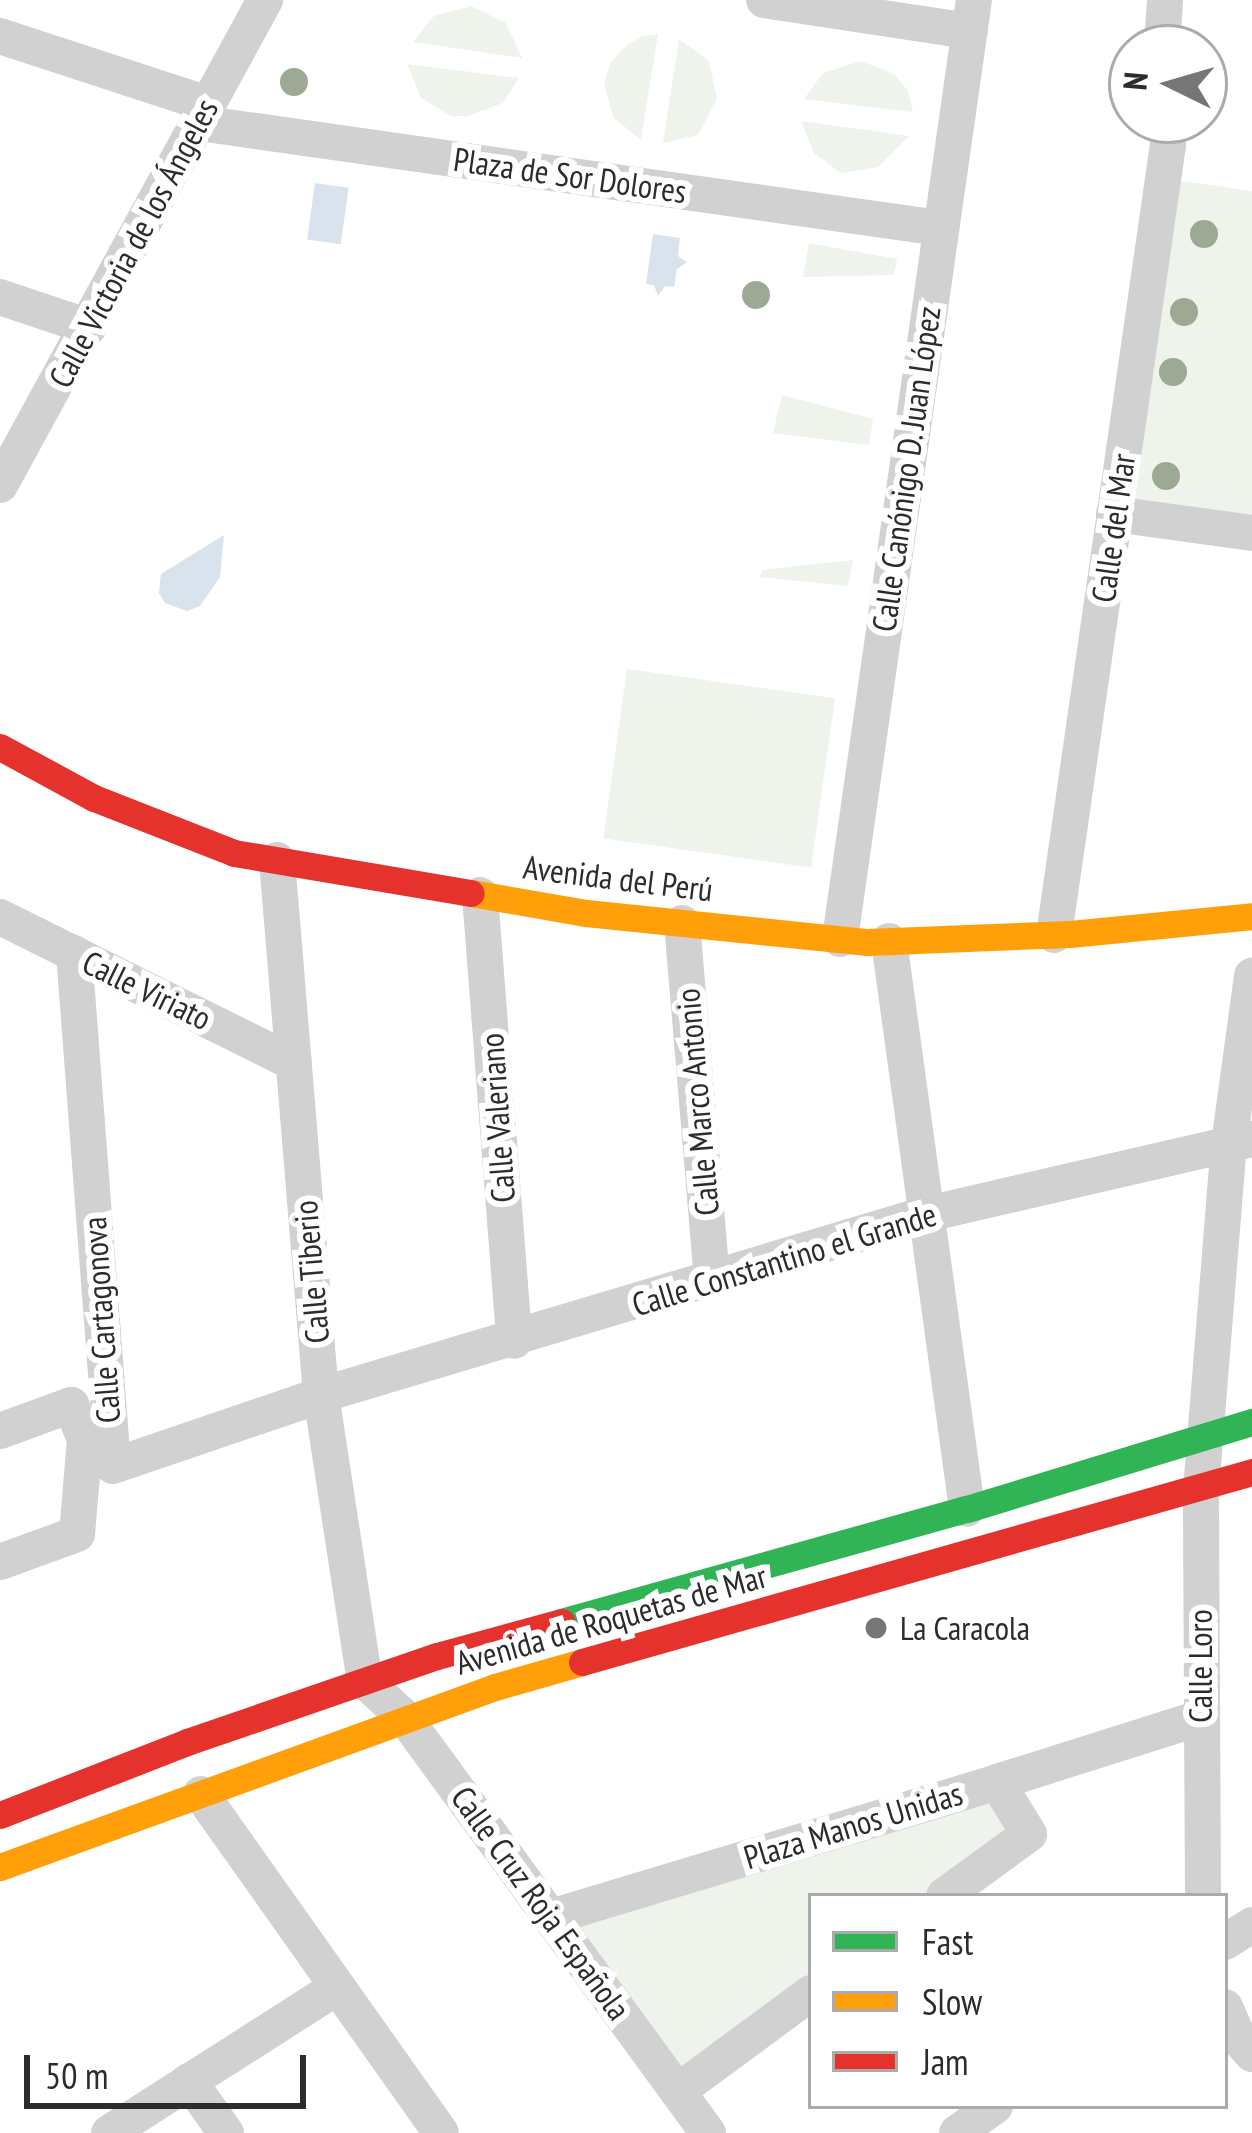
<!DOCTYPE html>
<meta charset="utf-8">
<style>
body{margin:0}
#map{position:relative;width:1252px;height:2133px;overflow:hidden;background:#fff;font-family:"PT Sans Narrow",sans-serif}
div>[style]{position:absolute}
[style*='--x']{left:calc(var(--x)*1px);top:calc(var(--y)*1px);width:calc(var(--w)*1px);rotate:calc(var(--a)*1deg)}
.green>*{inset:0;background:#eef3eb;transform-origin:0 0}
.water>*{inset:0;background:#d8e3ee;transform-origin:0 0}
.street>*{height:36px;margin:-18px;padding:0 18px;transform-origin:18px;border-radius:18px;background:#d1d1d1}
.fast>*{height:27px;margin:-13.5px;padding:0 13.5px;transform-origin:13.5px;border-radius:13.5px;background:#30b455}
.slow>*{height:27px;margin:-13.5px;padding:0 13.5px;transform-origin:13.5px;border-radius:13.5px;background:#ff9f0a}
.jam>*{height:27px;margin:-13.5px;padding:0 13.5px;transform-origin:13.5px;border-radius:13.5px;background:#e5322d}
.trees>*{width:28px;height:28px;margin:-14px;border-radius:50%;background:#9ca994}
.dots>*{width:33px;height:33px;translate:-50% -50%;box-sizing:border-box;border:6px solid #fff;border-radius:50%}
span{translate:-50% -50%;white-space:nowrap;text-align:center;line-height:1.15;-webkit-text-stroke:12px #fff;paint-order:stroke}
.street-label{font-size:33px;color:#2c2c2c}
.poi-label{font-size:33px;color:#2c2c2c}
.left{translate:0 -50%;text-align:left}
.legend{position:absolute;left:808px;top:1893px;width:420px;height:216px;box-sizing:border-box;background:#fff;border:3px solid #ababab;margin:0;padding:15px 21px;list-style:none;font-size:36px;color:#2c2c2c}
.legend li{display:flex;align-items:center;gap:24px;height:60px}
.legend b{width:60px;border:3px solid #ababab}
.north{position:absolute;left:1108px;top:24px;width:120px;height:120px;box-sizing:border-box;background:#fff;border:3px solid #ababab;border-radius:50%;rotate:275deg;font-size:33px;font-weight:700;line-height:48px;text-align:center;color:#2c2c2c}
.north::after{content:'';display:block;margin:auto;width:42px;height:54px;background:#767676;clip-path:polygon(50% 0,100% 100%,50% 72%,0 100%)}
.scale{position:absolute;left:24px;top:2055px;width:282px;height:54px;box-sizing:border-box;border:6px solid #2c2c2c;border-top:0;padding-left:15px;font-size:36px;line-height:42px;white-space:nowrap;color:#2c2c2c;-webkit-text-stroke:9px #fff;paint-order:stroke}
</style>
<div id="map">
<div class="green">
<div style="clip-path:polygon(471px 6px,506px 23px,522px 58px,413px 42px,434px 16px)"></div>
<div style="clip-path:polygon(658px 34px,641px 140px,613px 117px,604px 83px,611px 62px,623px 48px,640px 37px)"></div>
<div style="clip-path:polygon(679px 39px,709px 61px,717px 99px,698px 135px,663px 143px)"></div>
<div style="clip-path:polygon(861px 61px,894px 74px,908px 91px,913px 112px,804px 99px,823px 73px)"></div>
<div style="clip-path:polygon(407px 64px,519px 78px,503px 103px,468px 116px,451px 116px,421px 98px)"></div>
<div style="clip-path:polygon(801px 121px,909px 136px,878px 167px,841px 173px,814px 153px)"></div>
<div style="clip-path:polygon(1163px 178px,1252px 191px,1252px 533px,1115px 514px)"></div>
<div style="clip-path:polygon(809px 243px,897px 259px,894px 275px,803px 277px)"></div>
<div style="clip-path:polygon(782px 395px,873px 419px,869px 445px,773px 433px)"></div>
<div style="clip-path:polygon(853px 560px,848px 586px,760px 577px,762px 570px)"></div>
<div style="left:627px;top:669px;width:210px;height:171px;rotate:8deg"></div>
<div style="clip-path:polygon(997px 1782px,1029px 1834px,944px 1896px,811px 1896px,811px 1993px,678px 2091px,551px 1917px)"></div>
</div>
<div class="water">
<div style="left:315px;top:183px;width:34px;height:57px;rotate:8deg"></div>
<div style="clip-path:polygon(653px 234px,680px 238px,678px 256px,687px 262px,677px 269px,674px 287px,665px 286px,658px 296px,654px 285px,646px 284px)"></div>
<div style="clip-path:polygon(224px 535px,220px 577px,200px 606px,187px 611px,165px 603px,159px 593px,161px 574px)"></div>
</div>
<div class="street">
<div style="--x:764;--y:0;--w:208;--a:8.6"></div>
<div style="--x:0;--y:36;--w:219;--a:18.1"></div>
<div style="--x:1162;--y:48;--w:48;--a:-86.4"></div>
<div style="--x:199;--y:123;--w:748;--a:8.07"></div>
<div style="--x:0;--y:297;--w:94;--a:18.6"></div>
<div style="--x:0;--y:485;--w:553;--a:-61.35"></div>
<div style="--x:1114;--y:514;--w:139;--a:7.8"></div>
<div style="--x:277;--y:860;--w:537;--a:85.3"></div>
<div style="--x:321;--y:1395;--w:289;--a:81.3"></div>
<div style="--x:365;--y:1681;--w:54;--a:42.8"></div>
<div style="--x:405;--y:1718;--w:514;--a:53.87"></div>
<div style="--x:480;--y:895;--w:447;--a:85.6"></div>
<div style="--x:0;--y:917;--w:328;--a:26.4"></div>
<div style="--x:682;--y:923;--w:358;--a:85.2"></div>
<div style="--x:1054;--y:935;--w:798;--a:-81.79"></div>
<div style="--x:1168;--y:145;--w:25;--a:-95"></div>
<div style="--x:840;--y:939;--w:949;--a:-81.88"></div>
<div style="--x:889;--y:941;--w:573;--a:82.18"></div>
<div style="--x:74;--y:953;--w:514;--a:85.65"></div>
<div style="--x:113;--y:1466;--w:220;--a:-18.8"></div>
<div style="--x:321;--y:1395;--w:628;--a:-16.65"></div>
<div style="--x:923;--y:1215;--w:338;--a:-13"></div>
<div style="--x:0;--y:1431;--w:76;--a:-20.1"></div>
<div style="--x:71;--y:1405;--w:37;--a:68"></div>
<div style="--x:85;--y:1439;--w:95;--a:94.8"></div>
<div style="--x:77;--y:1534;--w:82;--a:160"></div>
<div style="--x:997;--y:1782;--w:213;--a:-17.5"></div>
<div style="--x:201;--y:1794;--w:415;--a:54.7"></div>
<div style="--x:1203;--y:1896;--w:406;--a:-90.3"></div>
<div style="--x:1201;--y:1490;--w:347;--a:-85.4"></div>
<div style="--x:1229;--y:1144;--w:170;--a:-82.2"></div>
<div style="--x:551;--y:1917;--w:466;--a:-16.8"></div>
<div style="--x:997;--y:1782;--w:61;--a:58.4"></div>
<div style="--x:1029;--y:1834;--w:105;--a:143.9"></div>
<div style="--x:1225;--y:1942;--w:32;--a:-32"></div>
<div style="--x:1225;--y:2007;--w:35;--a:66"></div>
<div style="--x:1239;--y:2039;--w:20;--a:49"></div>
<div style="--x:189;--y:2081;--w:64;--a:54.6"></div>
<div style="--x:678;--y:2091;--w:165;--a:-36.4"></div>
<div style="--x:109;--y:2133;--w:271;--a:-32.6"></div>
<div style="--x:957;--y:2133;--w:47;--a:-35.4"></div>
</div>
<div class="fast">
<div style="--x:561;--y:1622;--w:421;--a:-15.6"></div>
<div style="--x:967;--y:1509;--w:298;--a:-17"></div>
</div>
<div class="slow">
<div style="--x:471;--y:893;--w:117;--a:9.9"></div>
<div style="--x:586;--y:913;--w:283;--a:5.9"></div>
<div style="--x:868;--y:942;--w:202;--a:-2.3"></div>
<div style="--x:1070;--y:934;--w:183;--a:-5.6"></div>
<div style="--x:0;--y:1867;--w:527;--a:-19.98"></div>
<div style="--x:495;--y:1687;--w:91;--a:-16"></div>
</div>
<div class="jam">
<div style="--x:0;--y:747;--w:107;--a:28.5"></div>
<div style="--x:94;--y:798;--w:150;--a:21.4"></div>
<div style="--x:234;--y:853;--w:240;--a:9.6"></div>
<div style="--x:582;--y:1662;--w:696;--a:-15.83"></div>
<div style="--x:0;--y:1815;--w:201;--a:-21.3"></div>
<div style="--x:187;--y:1742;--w:264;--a:-19"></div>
<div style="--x:437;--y:1656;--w:129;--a:-15.3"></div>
</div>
<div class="trees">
<div style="left:294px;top:82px"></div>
<div style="left:1204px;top:234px"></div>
<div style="left:756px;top:295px"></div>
<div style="left:1184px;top:312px"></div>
<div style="left:1173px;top:372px"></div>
<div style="left:1166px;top:476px"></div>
</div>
<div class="dots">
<div style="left:876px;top:1628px;background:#767676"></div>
</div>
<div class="street-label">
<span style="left:570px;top:175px;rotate:8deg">Plaza de Sor Dolores</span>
<span style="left:133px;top:243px;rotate:-62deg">Calle Victoria de los Ángeles</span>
<span style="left:906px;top:469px;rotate:-82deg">Calle Canónigo D. Juan López</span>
<span style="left:1113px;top:528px;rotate:-82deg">Calle del Mar</span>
<span style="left:618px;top:878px;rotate:7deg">Avenida del Perú</span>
<span style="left:147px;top:990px;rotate:26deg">Calle Viriato</span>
<span style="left:697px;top:1102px;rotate:-95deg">Calle Marco Antonio</span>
<span style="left:497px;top:1118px;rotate:-94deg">Calle Valeriano</span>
<span style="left:784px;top:1259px;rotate:-17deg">Calle Constantino el Grande</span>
<span style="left:311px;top:1272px;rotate:-95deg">Calle Tiberio</span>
<span style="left:101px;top:1320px;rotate:-94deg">Calle Cartagonova</span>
<span style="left:611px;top:1619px;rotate:-16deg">Avenida de Roquetas de Mar</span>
<span style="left:1200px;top:1666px;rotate:-90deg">Calle Loro</span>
<span style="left:853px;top:1825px;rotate:-17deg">Plaza Manos Unidas</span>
<span style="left:541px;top:1903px;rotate:54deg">Calle Cruz Roja Española</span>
</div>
<div class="poi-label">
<span class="left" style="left:900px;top:1628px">La Caracola</span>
</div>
<ul class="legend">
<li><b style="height:15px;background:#30b455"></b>Fast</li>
<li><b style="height:15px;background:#ff9f0a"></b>Slow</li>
<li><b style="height:15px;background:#e5322d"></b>Jam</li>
</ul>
<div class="north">N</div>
<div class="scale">50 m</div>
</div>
